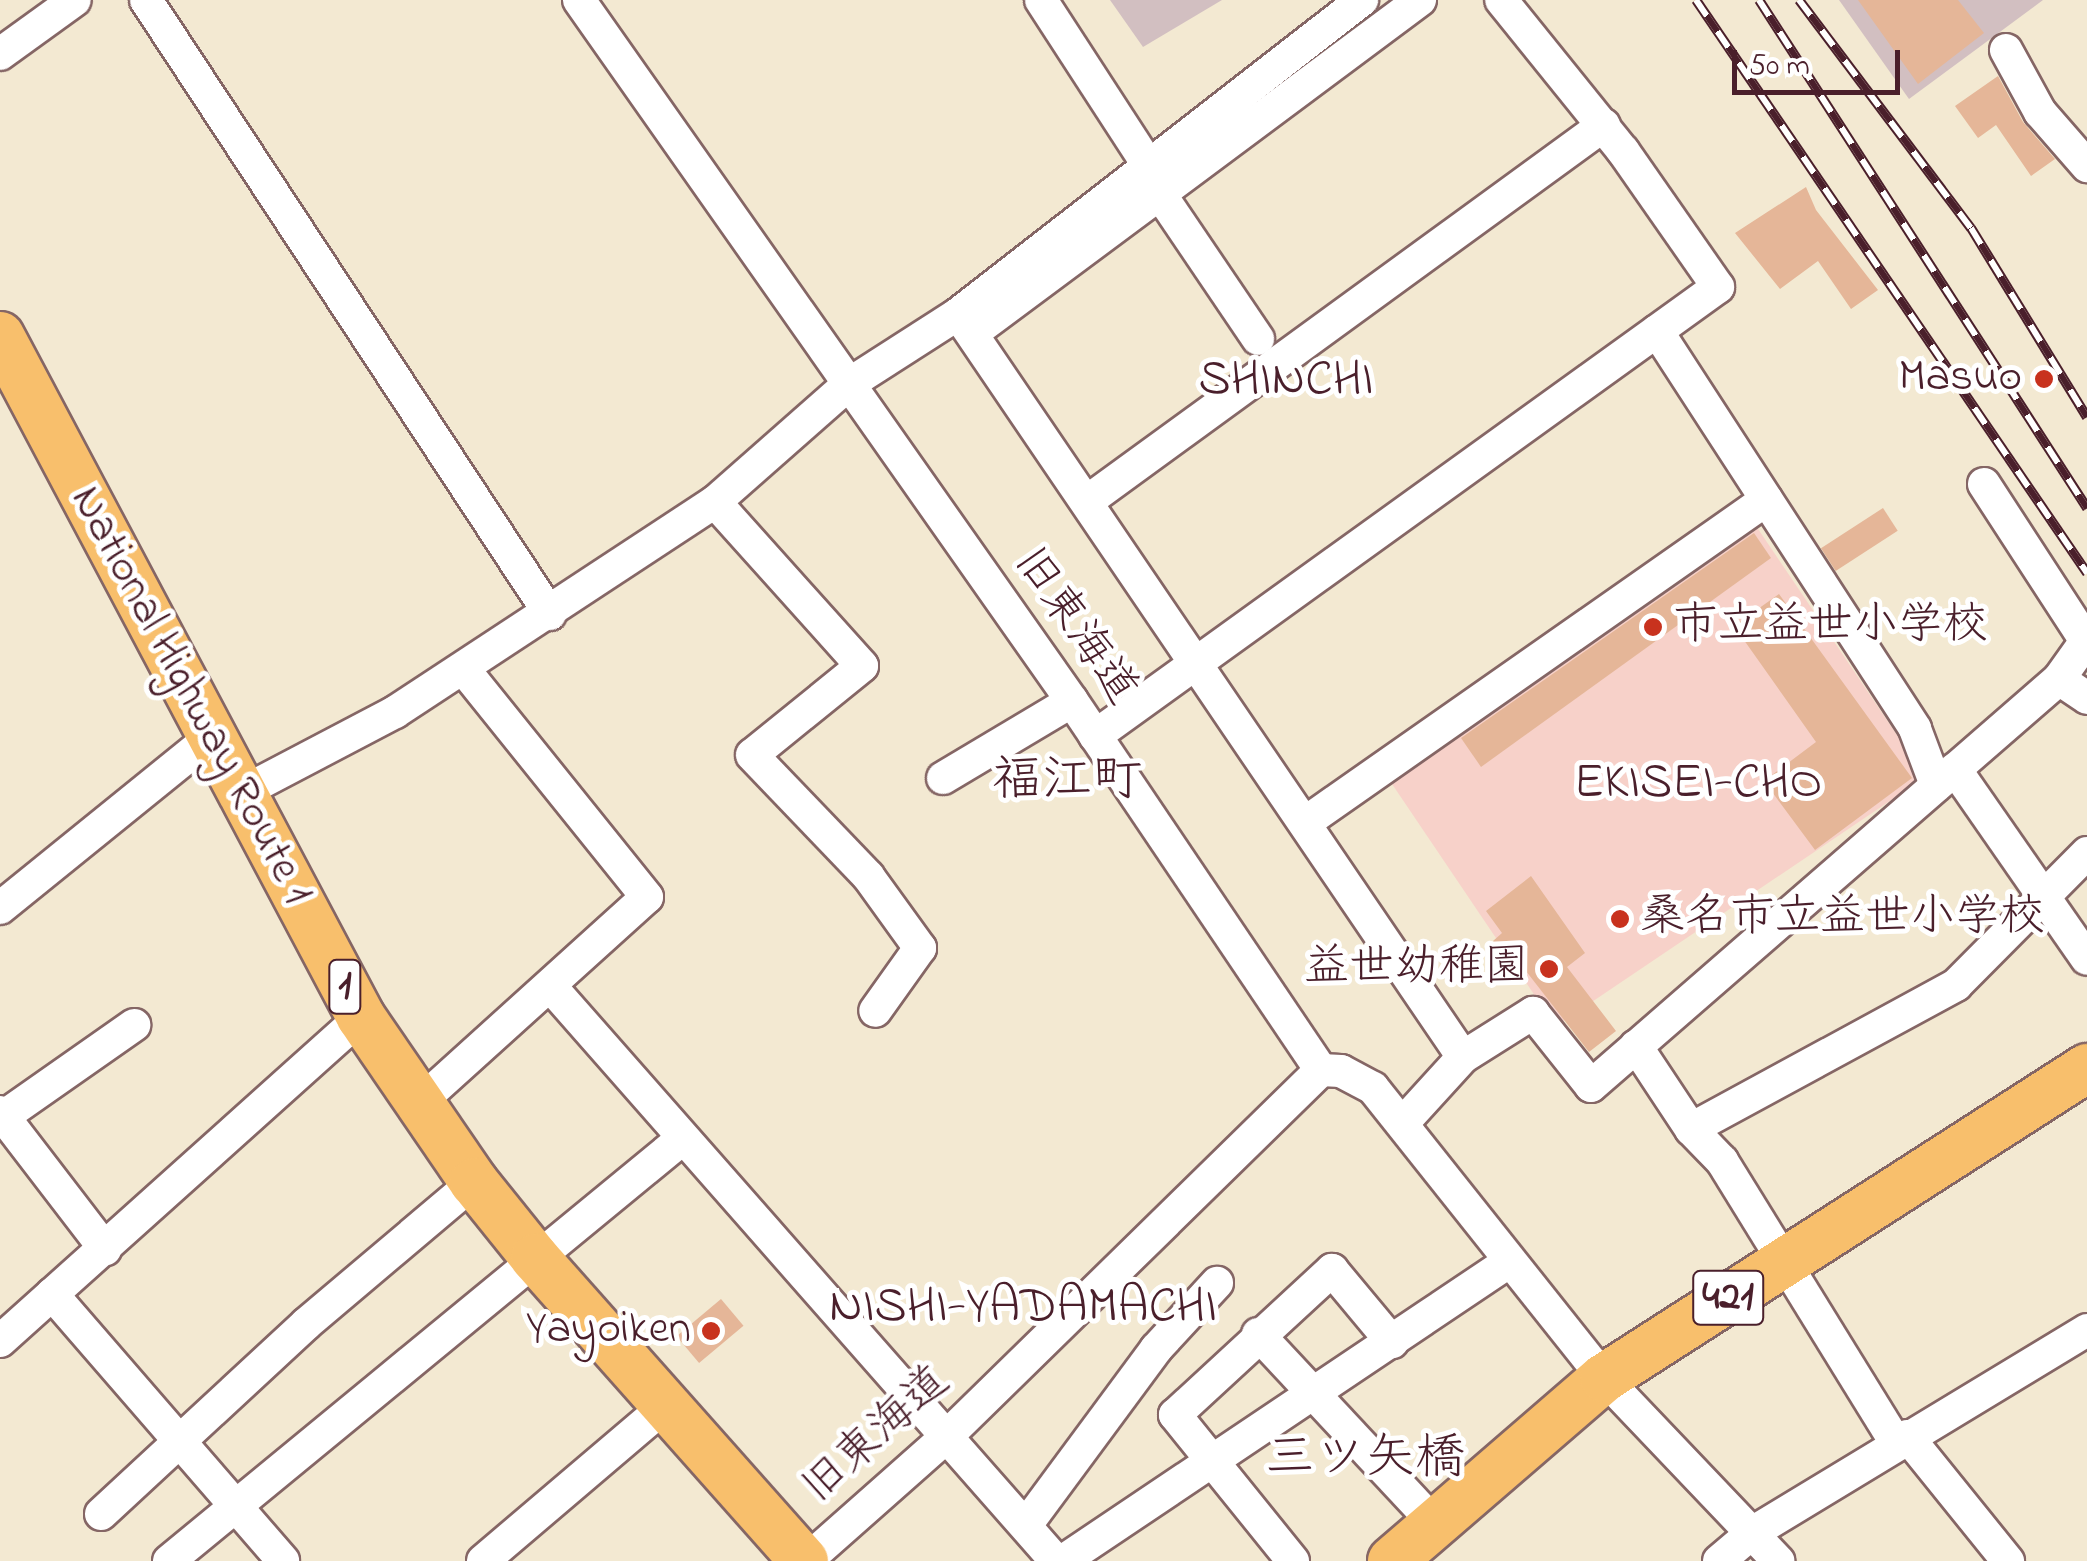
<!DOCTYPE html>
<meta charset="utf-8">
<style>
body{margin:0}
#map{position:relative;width:2087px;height:1561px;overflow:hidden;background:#f3e9d2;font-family:"Indie Flower","Klee One",sans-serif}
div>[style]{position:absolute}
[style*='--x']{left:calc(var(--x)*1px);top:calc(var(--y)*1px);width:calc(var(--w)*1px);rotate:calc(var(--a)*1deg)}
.built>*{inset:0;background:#f7d1c9;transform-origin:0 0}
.industrial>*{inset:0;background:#d2bfc1}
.building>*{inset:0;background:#e5b698;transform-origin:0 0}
.roads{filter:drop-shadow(2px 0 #856665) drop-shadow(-2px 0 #856665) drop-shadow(0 2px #856665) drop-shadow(0 -2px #856665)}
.minor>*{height:32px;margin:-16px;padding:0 16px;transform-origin:16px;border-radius:16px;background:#fff}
.highway>*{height:48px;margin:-24px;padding:0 24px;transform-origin:24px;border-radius:24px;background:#f8bf6c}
.rail>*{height:10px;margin-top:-5px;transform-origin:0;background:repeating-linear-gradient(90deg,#fff 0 19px,#4a1f2b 0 38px);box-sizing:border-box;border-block:2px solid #4a1f2b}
.dots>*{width:28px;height:28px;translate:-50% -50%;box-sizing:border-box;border:5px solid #fff;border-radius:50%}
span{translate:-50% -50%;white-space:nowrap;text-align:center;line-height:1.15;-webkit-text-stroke:10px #fff;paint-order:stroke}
.shield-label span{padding:2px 8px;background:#fff;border:2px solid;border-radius:8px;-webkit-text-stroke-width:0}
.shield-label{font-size:42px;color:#4a1f2b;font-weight:700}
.poi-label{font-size:45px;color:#4a1f2b}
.right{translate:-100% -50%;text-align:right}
.left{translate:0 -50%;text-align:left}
.street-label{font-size:45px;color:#4a1f2b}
.quarter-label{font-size:50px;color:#4a1f2b}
.scale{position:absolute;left:1732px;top:50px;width:168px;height:45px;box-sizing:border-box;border:5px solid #4a1f2b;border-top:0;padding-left:12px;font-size:30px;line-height:35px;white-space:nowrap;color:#4a1f2b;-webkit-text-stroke:8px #fff;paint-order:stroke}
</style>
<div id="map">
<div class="built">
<div style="left:1752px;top:520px;width:310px;height:446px;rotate:56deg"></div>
</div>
<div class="industrial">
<div style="clip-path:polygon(1110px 0,1222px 0,1143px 47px)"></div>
<div style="clip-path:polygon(1839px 0,2043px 0,1909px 99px)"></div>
</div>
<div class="building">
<div style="clip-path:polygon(1858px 0,1958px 0,1984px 33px,1918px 84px)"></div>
<div style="clip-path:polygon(1998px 76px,2023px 122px,2055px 159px,2031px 176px,1996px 125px,1978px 138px,1955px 106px)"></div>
<div style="clip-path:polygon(1806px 187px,1816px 210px,1878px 290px,1851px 309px,1818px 261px,1780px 289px,1735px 233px)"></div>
<div style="left:1883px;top:508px;width:27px;height:74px;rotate:57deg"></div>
<div style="clip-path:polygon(1754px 533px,1771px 558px,1481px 767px,1461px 738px)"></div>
<div style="clip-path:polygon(1779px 594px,1912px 778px,1815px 850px,1764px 781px,1816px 742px,1734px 626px)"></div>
<div style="clip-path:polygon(1531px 876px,1585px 953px,1567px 967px,1616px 1031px,1589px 1052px,1522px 966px,1515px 971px,1493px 941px,1502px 933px,1486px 911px)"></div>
<div style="left:721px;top:1299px;width:35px;height:58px;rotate:50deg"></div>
</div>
<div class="roads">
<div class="minor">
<div style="--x:146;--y:0;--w:735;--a:56.66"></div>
<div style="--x:579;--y:0;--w:857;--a:54.88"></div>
<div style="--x:1072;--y:701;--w:445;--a:56"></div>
<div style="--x:1041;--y:0;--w:221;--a:57"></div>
<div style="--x:2006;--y:50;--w:71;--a:61.3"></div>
<div style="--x:2040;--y:112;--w:72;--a:49"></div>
<div style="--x:0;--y:54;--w:92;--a:-35.8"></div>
<div style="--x:1160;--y:194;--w:175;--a:55.9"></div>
<div style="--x:958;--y:314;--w:898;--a:55.8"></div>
<div style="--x:1463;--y:1057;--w:89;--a:132.3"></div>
<div style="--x:1657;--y:331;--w:474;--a:57"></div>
<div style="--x:1915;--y:729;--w:60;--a:69.4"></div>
<div style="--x:974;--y:332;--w:556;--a:-36.66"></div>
<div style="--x:1984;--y:484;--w:187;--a:57"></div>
<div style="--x:2086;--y:641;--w:47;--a:125.4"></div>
<div style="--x:1089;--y:500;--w:637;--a:-36.06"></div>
<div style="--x:715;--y:502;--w:220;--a:48.1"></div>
<div style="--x:862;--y:666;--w:141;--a:141"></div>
<div style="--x:752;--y:755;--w:168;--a:46.2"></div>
<div style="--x:868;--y:876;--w:89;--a:54.2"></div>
<div style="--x:920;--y:948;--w:77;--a:125.5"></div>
<div style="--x:1095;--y:736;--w:768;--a:-35.78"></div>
<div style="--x:1718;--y:287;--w:166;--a:-124.9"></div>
<div style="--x:1623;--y:151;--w:194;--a:-128.9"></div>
<div style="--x:1955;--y:769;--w:231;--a:55.2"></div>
<div style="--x:943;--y:778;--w:150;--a:-30.8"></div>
<div style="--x:241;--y:793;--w:174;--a:-27.7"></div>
<div style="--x:395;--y:712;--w:383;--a:-33.3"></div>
<div style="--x:715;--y:502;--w:179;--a:-41.4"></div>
<div style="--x:849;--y:384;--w:130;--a:-32.7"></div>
<div style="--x:958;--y:314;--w:512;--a:-37.86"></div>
<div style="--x:1306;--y:822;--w:562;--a:-34.99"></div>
<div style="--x:0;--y:908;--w:272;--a:-39"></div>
<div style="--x:552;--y:988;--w:763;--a:48.67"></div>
<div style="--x:1636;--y:1046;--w:100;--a:56.5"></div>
<div style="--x:1691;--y:1129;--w:45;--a:45.9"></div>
<div style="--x:1722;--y:1161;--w:331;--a:58.3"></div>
<div style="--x:1463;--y:1057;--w:83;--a:-32.2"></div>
<div style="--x:1533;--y:1013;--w:93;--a:51.5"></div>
<div style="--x:1591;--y:1086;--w:620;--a:-41.01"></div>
<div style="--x:2059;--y:679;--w:34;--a:34"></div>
<div style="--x:1321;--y:1070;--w:20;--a:3"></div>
<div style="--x:1341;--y:1071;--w:36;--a:28"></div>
<div style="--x:1373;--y:1088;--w:371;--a:51.5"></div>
<div style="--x:1604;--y:1378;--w:253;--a:46.4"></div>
<div style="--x:419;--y:1103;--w:307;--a:-42.1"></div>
<div style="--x:647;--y:897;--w:292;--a:-128.8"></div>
<div style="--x:0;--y:1112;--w:173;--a:52.5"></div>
<div style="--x:0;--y:1119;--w:164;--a:-35"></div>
<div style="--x:1691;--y:1129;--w:302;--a:-28.5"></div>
<div style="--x:1956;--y:985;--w:186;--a:-45.2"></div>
<div style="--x:52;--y:1294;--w:353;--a:49.1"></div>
<div style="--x:1258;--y:1334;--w:260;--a:47"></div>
<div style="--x:0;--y:1341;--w:485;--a:-41.9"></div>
<div style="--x:1907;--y:1436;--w:161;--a:51.1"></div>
<div style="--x:101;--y:1514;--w:280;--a:-42.8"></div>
<div style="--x:306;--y:1324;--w:220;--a:-40.2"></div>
<div style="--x:1026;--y:1525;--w:219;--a:-53.5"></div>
<div style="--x:1156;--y:1349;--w:90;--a:-47.3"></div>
<div style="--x:169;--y:1561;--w:664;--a:-39.44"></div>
<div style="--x:483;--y:1561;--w:239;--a:-40.4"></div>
<div style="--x:806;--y:1561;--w:187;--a:-41.5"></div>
<div style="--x:946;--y:1437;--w:525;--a:-44.38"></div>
<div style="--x:1063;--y:1561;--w:538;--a:-33.87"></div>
<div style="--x:1293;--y:1561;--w:188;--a:-128.9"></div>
<div style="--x:1175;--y:1415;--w:214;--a:-42.7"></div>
<div style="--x:1332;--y:1270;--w:94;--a:50.2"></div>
<div style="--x:1719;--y:1561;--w:43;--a:-40.3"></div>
<div style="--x:1752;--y:1533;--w:392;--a:-31.2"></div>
</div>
<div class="highway">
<div style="--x:0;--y:336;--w:771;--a:62.07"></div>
<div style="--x:361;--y:1017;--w:200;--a:55.6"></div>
<div style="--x:474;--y:1182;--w:97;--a:51.2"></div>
<div style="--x:535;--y:1258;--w:405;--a:48.4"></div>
<div style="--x:1392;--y:1561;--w:280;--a:-40.8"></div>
<div style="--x:1604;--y:1378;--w:574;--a:-32.69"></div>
</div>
</div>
<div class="rail">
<div style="--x:1696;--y:0;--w:694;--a:55.69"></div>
<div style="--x:1759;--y:0;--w:605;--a:57.15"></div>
<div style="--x:1799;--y:0;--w:286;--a:53"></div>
<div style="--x:1971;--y:228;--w:222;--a:58.5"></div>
</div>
<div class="dots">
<div style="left:2044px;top:379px;background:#c8321e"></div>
<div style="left:1653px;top:627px;background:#c8321e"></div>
<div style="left:1620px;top:919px;background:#c8321e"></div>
<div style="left:1549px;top:969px;background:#c8321e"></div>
<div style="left:711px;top:1331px;background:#c8321e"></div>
</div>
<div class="shield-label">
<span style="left:345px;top:987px">1</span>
<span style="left:1728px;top:1298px">421</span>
</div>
<div class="poi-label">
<span class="right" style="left:2022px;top:379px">Masuo</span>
<span class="left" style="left:1673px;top:627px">市立益世小学校</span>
<span class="left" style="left:1640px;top:919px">桑名市立益世小学校</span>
<span class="right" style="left:1529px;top:969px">益世幼稚園</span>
<span class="right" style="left:691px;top:1331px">Yayoiken</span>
</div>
<div class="street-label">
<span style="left:1074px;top:627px;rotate:55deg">旧東海道</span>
<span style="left:190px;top:696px;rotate:62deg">National Highway Route 1</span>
<span style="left:877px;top:1436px;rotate:-42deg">旧東海道</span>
</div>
<div class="quarter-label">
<span style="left:1286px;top:381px">SHINCHI</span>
<span style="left:1067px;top:782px">福江町</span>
<span style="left:1698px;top:784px">EKISEI-CHO</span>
<span style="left:1023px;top:1308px">NISHI-YADAMACHI</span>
<span style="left:1365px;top:1460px">三ツ矢橋</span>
</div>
<div class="scale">50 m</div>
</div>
